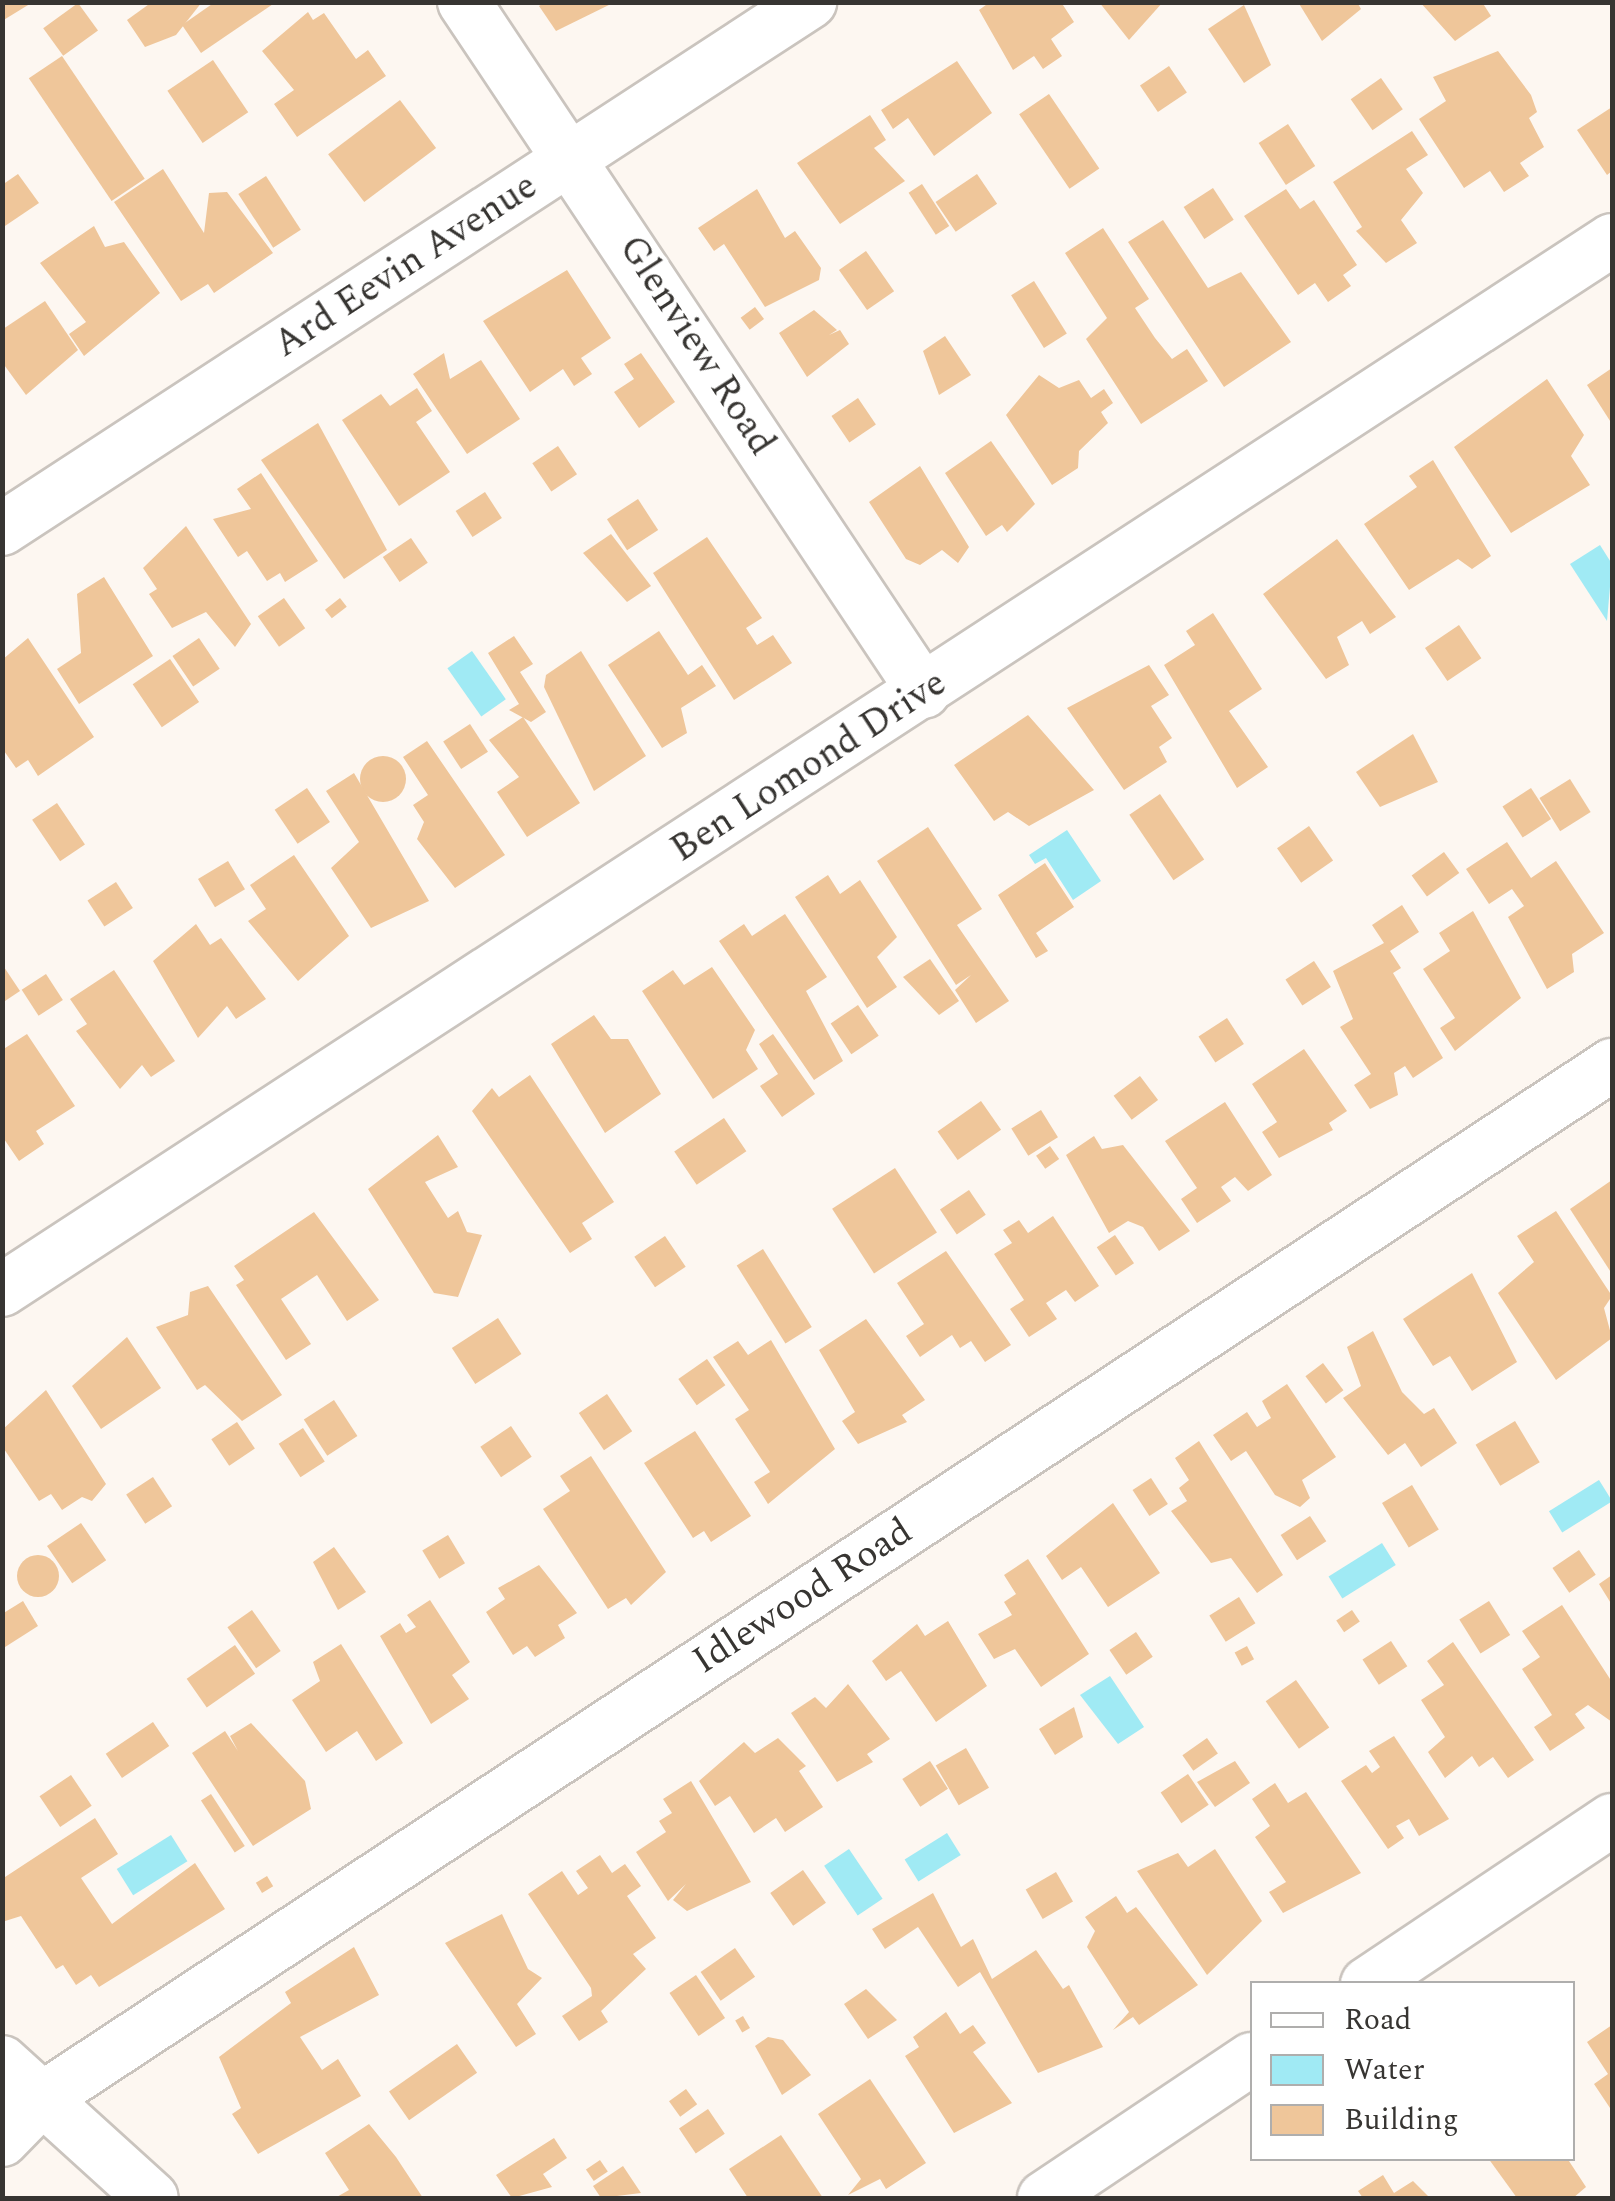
<!DOCTYPE html>
<style>
body{margin:0}
#map{position:relative;width:1615px;height:2201px;overflow:hidden;background:#fdf7f1;font-family:Spectral,serif}
div>[style]{position:absolute}
[style*='--x']{left:calc(var(--x)*1px);top:calc(var(--y)*1px);width:calc(var(--w)*1px);rotate:calc(var(--a)*1deg)}
.water>*{inset:0;background:#a0eaf4;transform-origin:0 0}
.building>*{inset:0;background:#efc69a;transform-origin:0 0}
.round{border-radius:50%}
.roads{filter:drop-shadow(2px 0 #cac4be) drop-shadow(-2px 0 #cac4be) drop-shadow(0 2px #cac4be) drop-shadow(0 -2px #cac4be)}
.minor>*{height:52px;margin:-26px;padding:0 26px;transform-origin:26px;border-radius:26px;background:#fff}
span{translate:-50% -50%;white-space:nowrap;text-align:center;line-height:1.15;-webkit-text-stroke:8px #fff;paint-order:stroke}
.street-label{font-size:38px;color:#373532}
.frame{position:absolute;inset:0;border:5px solid #373532;pointer-events:none}
.legend{position:absolute;left:1250px;top:1981px;width:325px;height:180px;box-sizing:border-box;background:#fff;border:2px solid #afaead;margin:0;padding:12px 18px;list-style:none;font-size:30px;color:#373532}
.legend li{display:flex;align-items:center;gap:20px;height:50px}
.legend b{width:50px;border:2px solid #afaead}
</style>
<div id="map">
<div class="water">
<div style="clip-path:polygon(1600px 545px,1612px 564px,1607px 621px,1570px 564px)"></div>
<div style="left:472px;top:651px;width:59px;height:30px;rotate:55deg"></div>
<div style="clip-path:polygon(1067px 830px,1101px 881px,1073px 900px,1046px 858px,1035px 864px,1029px 855px)"></div>
<div style="left:1599px;top:1480px;width:25px;height:59px;rotate:58deg"></div>
<div style="left:1382px;top:1543px;width:26px;height:63px;rotate:58deg"></div>
<div style="clip-path:polygon(1110px 1676px,1144px 1727px,1118px 1744px,1080px 1695px)"></div>
<div style="left:947px;top:1833px;width:26px;height:50px;rotate:58deg"></div>
<div style="left:171px;top:1835px;width:31px;height:64px;rotate:58deg"></div>
<div style="left:849px;top:1849px;width:60px;height:30px;rotate:56deg"></div>
</div>
<div class="building">
<div style="clip-path:polygon(2px 2px,33px 2px,2px 21px)"></div>
<div style="clip-path:polygon(152px 2px,202px 2px,176px 35px,145px 47px,127px 20px)"></div>
<div style="clip-path:polygon(215px 2px,276px 2px,201px 53px,182px 25px)"></div>
<div style="clip-path:polygon(615px 2px,556px 31px,539px 6px,545px 2px)"></div>
<div style="clip-path:polygon(990px 2px,1061px 2px,1074px 22px,1051px 39px,1062px 56px,1043px 69px,1034px 56px,1013px 70px,979px 10px)"></div>
<div style="clip-path:polygon(1099px 2px,1163px 2px,1129px 40px)"></div>
<div style="clip-path:polygon(1298px 2px,1357px 2px,1361px 9px,1322px 41px)"></div>
<div style="clip-path:polygon(1420px 2px,1482px 2px,1491px 16px,1455px 41px)"></div>
<div style="left:78px;top:3px;width:34px;height:43px;rotate:54deg"></div>
<div style="clip-path:polygon(1244px 5px,1271px 65px,1244px 83px,1208px 29px)"></div>
<div style="clip-path:polygon(308px 12px,313px 20px,324px 13px,356px 59px,368px 50px,386px 76px,297px 137px,274px 104px,294px 90px,262px 51px)"></div>
<div style="clip-path:polygon(1498px 51px,1531px 95px,1537px 112px,1529px 118px,1544px 147px,1520px 163px,1529px 176px,1504px 192px,1490px 171px,1464px 188px,1419px 119px,1446px 101px,1433px 77px)"></div>
<div style="left:62px;top:56px;width:148px;height:40px;rotate:56deg"></div>
<div style="left:213px;top:60px;width:63px;height:55px;rotate:56deg"></div>
<div style="clip-path:polygon(957px 61px,992px 113px,934px 156px,908px 118px,893px 129px,881px 110px)"></div>
<div style="left:1169px;top:66px;width:32px;height:35px;rotate:56deg"></div>
<div style="left:1381px;top:78px;width:38px;height:37px;rotate:55deg"></div>
<div style="left:1049px;top:94px;width:90px;height:36px;rotate:56deg"></div>
<div style="left:400px;top:100px;width:60px;height:90px;rotate:53deg"></div>
<div style="clip-path:polygon(1612px 107px,1612px 171px,1607px 175px,1577px 130px)"></div>
<div style="clip-path:polygon(870px 115px,886px 140px,874px 148px,905px 181px,840px 224px,797px 163px)"></div>
<div style="left:1288px;top:124px;width:50px;height:35px;rotate:57deg"></div>
<div style="clip-path:polygon(1412px 131px,1428px 155px,1406px 169px,1423px 193px,1401px 220px,1417px 243px,1386px 263px,1356px 231px,1362px 227px,1333px 182px)"></div>
<div style="clip-path:polygon(163px 169px,204px 233px,209px 193px,227px 192px,273px 253px,214px 293px,208px 284px,181px 301px,114px 202px)"></div>
<div style="clip-path:polygon(18px 174px,39px 203px,2px 228px,2px 185px)"></div>
<div style="left:977px;top:174px;width:36px;height:50px;rotate:56deg"></div>
<div style="left:266px;top:176px;width:64px;height:33px;rotate:57deg"></div>
<div style="left:922px;top:184px;width:50px;height:16px;rotate:57deg"></div>
<div style="left:1213px;top:188px;width:38px;height:35px;rotate:57deg"></div>
<div style="clip-path:polygon(757px 189px,785px 238px,795px 231px,821px 268px,819px 280px,765px 307px,724px 244px,714px 251px,698px 228px)"></div>
<div style="clip-path:polygon(1286px 189px,1300px 209px,1314px 200px,1357px 265px,1343px 275px,1351px 286px,1328px 302px,1315px 283px,1298px 295px,1244px 216px)"></div>
<div style="clip-path:polygon(1163px 220px,1208px 288px,1241px 272px,1291px 342px,1224px 387px,1128px 242px)"></div>
<div style="clip-path:polygon(94px 226px,105px 247px,124px 242px,160px 293px,84px 356px,69px 334px,86px 322px,40px 263px)"></div>
<div style="clip-path:polygon(1103px 228px,1149px 299px,1135px 308px,1155px 338px,1172px 359px,1187px 349px,1208px 381px,1141px 424px,1086px 339px,1107px 318px,1065px 253px)"></div>
<div style="left:866px;top:251px;width:49px;height:33px;rotate:55deg"></div>
<div style="clip-path:polygon(567px 270px,611px 338px,581px 358px,592px 374px,574px 386px,563px 369px,530px 392px,483px 321px)"></div>
<div style="left:1034px;top:281px;width:62px;height:27px;rotate:58deg"></div>
<div style="clip-path:polygon(45px 301px,78px 350px,26px 395px,2px 362px,3px 329px)"></div>
<div style="left:755px;top:307px;width:15px;height:18px;rotate:53deg"></div>
<div style="clip-path:polygon(814px 310px,837px 330px,829px 335px,840px 330px,849px 344px,807px 377px,779px 333px)"></div>
<div style="clip-path:polygon(945px 336px,971px 375px,939px 395px,923px 351px)"></div>
<div style="clip-path:polygon(444px 353px,450px 379px,481px 360px,520px 419px,467px 454px,413px 374px)"></div>
<div style="clip-path:polygon(641px 353px,675px 402px,639px 428px,614px 392px,634px 379px,624px 364px)"></div>
<div style="clip-path:polygon(1612px 368px,1612px 424px,1587px 385px)"></div>
<div style="clip-path:polygon(1039px 375px,1059px 388px,1079px 380px,1091px 398px,1104px 389px,1113px 403px,1101px 412px,1108px 423px,1079px 451px,1078px 468px,1052px 485px,1006px 415px)"></div>
<div style="clip-path:polygon(1547px 379px,1584px 435px,1571px 456px,1590px 485px,1511px 533px,1454px 447px)"></div>
<div style="clip-path:polygon(417px 388px,432px 411px,416px 422px,450px 472px,399px 506px,342px 420px,381px 394px,390px 406px)"></div>
<div style="left:858px;top:398px;width:32px;height:32px;rotate:56deg"></div>
<div style="clip-path:polygon(318px 423px,387px 550px,344px 579px,261px 460px)"></div>
<div style="clip-path:polygon(991px 441px,1035px 504px,1007px 532px,1002px 525px,986px 536px,945px 473px)"></div>
<div style="left:558px;top:446px;width:34px;height:31px;rotate:56deg"></div>
<div style="clip-path:polygon(1433px 460px,1491px 556px,1472px 569px,1458px 559px,1409px 590px,1364px 524px,1417px 487px,1409px 476px)"></div>
<div style="clip-path:polygon(920px 466px,969px 547px,958px 563px,942px 550px,920px 565px,906px 559px,869px 502px)"></div>
<div style="clip-path:polygon(261px 473px,318px 561px,285px 582px,280px 573px,267px 581px,247px 551px,238px 557px,213px 519px,251px 509px,237px 489px)"></div>
<div style="left:485px;top:492px;width:31px;height:35px;rotate:57deg"></div>
<div style="left:638px;top:499px;width:37px;height:37px;rotate:57deg"></div>
<div style="clip-path:polygon(186px 526px,251px 624px,235px 647px,206px 612px,172px 628px,149px 594px,157px 589px,143px 568px)"></div>
<div style="clip-path:polygon(611px 534px,651px 586px,627px 602px,583px 553px)"></div>
<div style="clip-path:polygon(707px 537px,762px 618px,746px 628px,757px 645px,773px 635px,792px 663px,734px 700px,653px 573px)"></div>
<div style="left:411px;top:538px;width:30px;height:34px;rotate:56deg"></div>
<div style="clip-path:polygon(1337px 539px,1396px 617px,1370px 634px,1362px 621px,1337px 637px,1349px 665px,1326px 679px,1263px 594px)"></div>
<div style="clip-path:polygon(104px 577px,153px 656px,79px 704px,57px 669px,81px 653px,77px 594px)"></div>
<div style="left:284px;top:598px;width:37px;height:32px;rotate:55deg"></div>
<div style="left:340px;top:598px;width:11px;height:19px;rotate:52deg"></div>
<div style="clip-path:polygon(1213px 613px,1262px 689px,1229px 711px,1268px 767px,1237px 788px,1164px 665px,1195px 645px,1186px 631px)"></div>
<div style="left:1459px;top:625px;width:40px;height:41px;rotate:56deg"></div>
<div style="clip-path:polygon(659px 631px,688px 675px,702px 665px,716px 686px,681px 708px,687px 733px,662px 748px,608px 665px)"></div>
<div style="clip-path:polygon(514px 636px,533px 664px,520px 672px,546px 712px,531px 722px,509px 710px,519px 704px,488px 653px)"></div>
<div style="clip-path:polygon(28px 638px,94px 737px,38px 776px,28px 760px,16px 768px,2px 748px,2px 660px)"></div>
<div style="left:199px;top:638px;width:37px;height:32px;rotate:56deg"></div>
<div style="clip-path:polygon(581px 651px,646px 756px,594px 791px,544px 687px,546px 675px)"></div>
<div style="left:170px;top:659px;width:52px;height:45px;rotate:56deg"></div>
<div style="clip-path:polygon(1149px 665px,1169px 695px,1151px 706px,1172px 738px,1159px 747px,1167px 762px,1124px 790px,1067px 708px)"></div>
<div style="clip-path:polygon(1028px 715px,1094px 790px,1029px 826px,1008px 812px,994px 821px,954px 765px)"></div>
<div style="clip-path:polygon(523px 717px,580px 803px,527px 837px,497px 792px,519px 777px,489px 740px)"></div>
<div style="left:470px;top:724px;width:33px;height:32px;rotate:57deg"></div>
<div style="clip-path:polygon(1413px 734px,1438px 782px,1380px 807px,1356px 772px)"></div>
<div style="clip-path:polygon(427px 741px,505px 855px,455px 888px,417px 839px,424px 822px,413px 805px,428px 795px,403px 757px)"></div>
<div class="round" style="left:360px;top:756px;width:46px;height:46px"></div>
<div style="clip-path:polygon(354px 773px,429px 901px,371px 928px,331px 868px,359px 842px,326px 791px)"></div>
<div style="left:1570px;top:779px;width:39px;height:36px;rotate:58deg"></div>
<div style="left:307px;top:788px;width:41px;height:39px;rotate:56deg"></div>
<div style="left:1531px;top:788px;width:37px;height:34px;rotate:57deg"></div>
<div style="left:1160px;top:794px;width:79px;height:37px;rotate:56deg"></div>
<div style="left:57px;top:803px;width:50px;height:30px;rotate:56deg"></div>
<div style="left:1309px;top:826px;width:42px;height:39px;rotate:55deg"></div>
<div style="clip-path:polygon(928px 827px,982px 909px,957px 925px,1009px 1001px,976px 1023px,955px 990px,971px 975px,956px 985px,877px 861px)"></div>
<div style="clip-path:polygon(1507px 842px,1531px 878px,1556px 861px,1604px 933px,1572px 954px,1574px 972px,1547px 989px,1508px 917px,1524px 906px,1512px 889px,1489px 904px,1466px 869px)"></div>
<div style="left:1444px;top:852px;width:26px;height:40px;rotate:54deg"></div>
<div style="clip-path:polygon(294px 855px,349px 936px,298px 981px,248px 921px,266px 909px,250px 885px)"></div>
<div style="left:228px;top:861px;width:33px;height:35px;rotate:59deg"></div>
<div style="clip-path:polygon(1045px 863px,1074px 907px,1036px 933px,1048px 951px,1036px 958px,998px 895px)"></div>
<div style="clip-path:polygon(828px 875px,840px 894px,860px 880px,897px 937px,877px 957px,897px 987px,867px 1008px,795px 897px)"></div>
<div style="left:116px;top:882px;width:31px;height:34px;rotate:57deg"></div>
<div style="clip-path:polygon(1402px 905px,1419px 932px,1390px 951px,1401px 968px,1393px 973px,1443px 1058px,1413px 1078px,1405px 1066px,1394px 1073px,1398px 1095px,1370px 1109px,1354px 1085px,1371px 1074px,1340px 1027px,1353px 1019px,1333px 971px,1384px 943px,1372px 925px)"></div>
<div style="clip-path:polygon(1473px 911px,1521px 998px,1455px 1051px,1440px 1028px,1455px 1018px,1423px 969px,1450px 951px,1439px 933px)"></div>
<div style="clip-path:polygon(785px 914px,827px 977px,806px 991px,843px 1061px,814px 1080px,719px 941px,744px 924px,752px 936px)"></div>
<div style="clip-path:polygon(196px 924px,210px 945px,221px 938px,266px 999px,236px 1019px,227px 1006px,198px 1038px,153px 961px)"></div>
<div style="clip-path:polygon(930px 959px,959px 1001px,939px 1015px,903px 977px)"></div>
<div style="left:1314px;top:961px;width:31px;height:34px;rotate:57deg"></div>
<div style="clip-path:polygon(2px 964px,20px 991px,2px 1003px)"></div>
<div style="clip-path:polygon(712px 967px,755px 1030px,746px 1050px,758px 1069px,713px 1099px,642px 991px,673px 970px,684px 985px)"></div>
<div style="clip-path:polygon(114px 970px,175px 1061px,151px 1077px,142px 1065px,120px 1089px,76px 1031px,87px 1024px,70px 999px)"></div>
<div style="left:46px;top:974px;width:31px;height:29px;rotate:57deg"></div>
<div style="left:858px;top:1005px;width:37px;height:33px;rotate:56deg"></div>
<div style="clip-path:polygon(594px 1015px,611px 1039px,628px 1039px,661px 1094px,605px 1133px,551px 1044px)"></div>
<div style="left:1227px;top:1018px;width:31px;height:34px;rotate:57deg"></div>
<div style="clip-path:polygon(27px 1034px,75px 1106px,36px 1131px,44px 1144px,19px 1161px,2px 1136px,2px 1050px)"></div>
<div style="clip-path:polygon(773px 1034px,815px 1094px,782px 1117px,760px 1086px,778px 1074px,759px 1044px)"></div>
<div style="clip-path:polygon(1304px 1049px,1347px 1111px,1329px 1123px,1333px 1130px,1279px 1158px,1262px 1132px,1277px 1122px,1252px 1084px)"></div>
<div style="clip-path:polygon(530px 1075px,614px 1202px,582px 1223px,592px 1239px,570px 1253px,472px 1111px,492px 1088px,499px 1097px)"></div>
<div style="left:1140px;top:1076px;width:30px;height:33px;rotate:53deg"></div>
<div style="left:981px;top:1101px;width:35px;height:53px;rotate:55deg"></div>
<div style="clip-path:polygon(1225px 1102px,1272px 1175px,1248px 1191px,1235px 1177px,1221px 1187px,1231px 1201px,1197px 1223px,1181px 1199px,1197px 1188px,1165px 1141px)"></div>
<div style="left:1041px;top:1110px;width:32px;height:35px;rotate:58deg"></div>
<div style="left:724px;top:1118px;width:40px;height:60px;rotate:56deg"></div>
<div style="clip-path:polygon(438px 1135px,458px 1167px,425px 1182px,448px 1218px,458px 1211px,467px 1232px,482px 1235px,458px 1297px,434px 1293px,368px 1189px)"></div>
<div style="clip-path:polygon(1094px 1136px,1102px 1149px,1123px 1145px,1190px 1231px,1159px 1251px,1143px 1227px,1128px 1221px,1109px 1233px,1066px 1155px)"></div>
<div style="left:1050px;top:1146px;width:16px;height:17px;rotate:55deg"></div>
<div style="left:895px;top:1168px;width:77px;height:75px;rotate:57deg"></div>
<div style="clip-path:polygon(1612px 1180px,1612px 1274px,1570px 1209px)"></div>
<div style="left:969px;top:1190px;width:30px;height:35px;rotate:56deg"></div>
<div style="clip-path:polygon(1556px 1211px,1612px 1296px,1604px 1308px,1612px 1338px,1556px 1380px,1498px 1293px,1534px 1262px,1517px 1236px)"></div>
<div style="clip-path:polygon(314px 1212px,379px 1300px,347px 1321px,317px 1275px,281px 1299px,311px 1344px,286px 1360px,236px 1285px,244px 1280px,234px 1266px)"></div>
<div style="clip-path:polygon(1053px 1216px,1099px 1286px,1075px 1302px,1066px 1290px,1046px 1303px,1057px 1319px,1029px 1337px,1010px 1309px,1024px 1300px,994px 1254px,1012px 1243px,1003px 1230px,1019px 1220px,1028px 1233px)"></div>
<div style="left:1115px;top:1235px;width:34px;height:22px;rotate:56deg"></div>
<div style="left:665px;top:1236px;width:37px;height:37px;rotate:56deg"></div>
<div style="left:763px;top:1249px;width:92px;height:31px;rotate:58deg"></div>
<div style="clip-path:polygon(946px 1251px,1011px 1345px,985px 1362px,971px 1341px,960px 1348px,952px 1335px,920px 1357px,906px 1336px,924px 1324px,897px 1283px)"></div>
<div style="clip-path:polygon(1472px 1273px,1517px 1362px,1472px 1391px,1450px 1356px,1433px 1366px,1403px 1319px)"></div>
<div style="clip-path:polygon(208px 1286px,282px 1395px,242px 1421px,205px 1385px,197px 1390px,156px 1327px,188px 1315px,190px 1292px)"></div>
<div style="left:498px;top:1318px;width:43px;height:55px;rotate:57deg"></div>
<div style="clip-path:polygon(866px 1319px,925px 1400px,902px 1415px,907px 1422px,858px 1444px,842px 1421px,855px 1412px,819px 1350px)"></div>
<div style="clip-path:polygon(1373px 1331px,1402px 1392px,1424px 1414px,1434px 1408px,1457px 1443px,1421px 1467px,1405px 1443px,1388px 1455px,1343px 1398px,1361px 1386px,1347px 1347px)"></div>
<div style="clip-path:polygon(127px 1337px,161px 1388px,101px 1429px,72px 1386px)"></div>
<div style="clip-path:polygon(771px 1340px,835px 1449px,768px 1504px,754px 1482px,770px 1472px,735px 1419px,749px 1410px,713px 1357px,738px 1341px,748px 1355px)"></div>
<div style="left:707px;top:1359px;width:32px;height:35px;rotate:55deg"></div>
<div style="left:1323px;top:1363px;width:34px;height:22px;rotate:53deg"></div>
<div style="clip-path:polygon(1287px 1384px,1336px 1457px,1302px 1480px,1310px 1498px,1300px 1507px,1275px 1495px,1246px 1451px,1231px 1461px,1213px 1435px,1247px 1412px,1257px 1427px,1271px 1418px,1262px 1401px)"></div>
<div style="clip-path:polygon(46px 1390px,106px 1484px,92px 1501px,82px 1497px,62px 1510px,51px 1494px,39px 1501px,2px 1446px,2px 1430px)"></div>
<div style="left:607px;top:1394px;width:45px;height:34px;rotate:56deg"></div>
<div style="left:334px;top:1400px;width:43px;height:36px;rotate:57deg"></div>
<div style="left:1515px;top:1421px;width:48px;height:46px;rotate:59deg"></div>
<div style="left:237px;top:1422px;width:32px;height:31px;rotate:56deg"></div>
<div style="left:511px;top:1426px;width:37px;height:37px;rotate:56deg"></div>
<div style="left:303px;top:1428px;width:40px;height:29px;rotate:57deg"></div>
<div style="clip-path:polygon(695px 1431px,751px 1516px,711px 1542px,704px 1531px,693px 1538px,644px 1463px)"></div>
<div style="clip-path:polygon(1199px 1441px,1283px 1575px,1257px 1593px,1231px 1558px,1211px 1563px,1171px 1511px,1187px 1501px,1179px 1488px,1189px 1480px,1175px 1458px)"></div>
<div style="clip-path:polygon(591px 1456px,666px 1572px,631px 1605px,626px 1598px,608px 1609px,543px 1509px,570px 1491px,560px 1476px)"></div>
<div style="left:153px;top:1477px;width:35px;height:32px;rotate:57deg"></div>
<div style="left:1151px;top:1478px;width:31px;height:22px;rotate:57deg"></div>
<div style="left:1412px;top:1485px;width:52px;height:35px;rotate:59deg"></div>
<div style="clip-path:polygon(1113px 1503px,1160px 1573px,1108px 1607px,1081px 1567px,1062px 1580px,1046px 1556px)"></div>
<div style="left:1310px;top:1516px;width:30px;height:35px;rotate:57deg"></div>
<div style="left:81px;top:1523px;width:45px;height:41px;rotate:56deg"></div>
<div style="left:448px;top:1535px;width:33px;height:30px;rotate:59deg"></div>
<div style="clip-path:polygon(334px 1547px,366px 1592px,338px 1610px,313px 1562px)"></div>
<div style="left:1579px;top:1550px;width:30px;height:32px;rotate:56deg"></div>
<div class="round" style="left:17px;top:1555px;width:42px;height:42px"></div>
<div style="clip-path:polygon(1028px 1559px,1089px 1654px,1041px 1687px,1015px 1649px,994px 1659px,978px 1634px,1012px 1615px,1004px 1602px,1016px 1594px,1004px 1575px)"></div>
<div style="clip-path:polygon(539px 1565px,577px 1613px,558px 1625px,565px 1638px,535px 1657px,527px 1646px,513px 1655px,486px 1612px,505px 1599px,498px 1588px)"></div>
<div style="clip-path:polygon(1612px 1575px,1612px 1605px,1599px 1584px)"></div>
<div style="left:1239px;top:1597px;width:31px;height:35px;rotate:58deg"></div>
<div style="clip-path:polygon(430px 1600px,470px 1662px,452px 1675px,469px 1699px,431px 1724px,380px 1636px,400px 1623px,406px 1633px,416px 1627px,407px 1615px)"></div>
<div style="clip-path:polygon(23px 1601px,38px 1626px,2px 1649px,2px 1614px)"></div>
<div style="left:1489px;top:1601px;width:40px;height:35px;rotate:58deg"></div>
<div style="clip-path:polygon(1562px 1605px,1612px 1682px,1612px 1722px,1588px 1705px,1575px 1714px,1585px 1728px,1550px 1751px,1534px 1727px,1552px 1715px,1522px 1669px,1540px 1657px,1522px 1631px)"></div>
<div style="left:252px;top:1610px;width:50px;height:30px;rotate:55deg"></div>
<div style="left:1352px;top:1610px;width:14px;height:19px;rotate:56deg"></div>
<div style="clip-path:polygon(948px 1621px,987px 1686px,936px 1722px,901px 1671px,886px 1681px,872px 1661px,917px 1624px,925px 1636px)"></div>
<div style="left:1136px;top:1632px;width:30px;height:32px;rotate:56deg"></div>
<div style="left:1391px;top:1641px;width:30px;height:34px;rotate:57deg"></div>
<div style="clip-path:polygon(1453px 1642px,1534px 1760px,1508px 1778px,1493px 1757px,1479px 1767px,1472px 1756px,1445px 1778px,1428px 1752px,1445px 1737px,1421px 1700px,1444px 1685px,1427px 1661px)"></div>
<div style="clip-path:polygon(341px 1644px,403px 1743px,376px 1761px,357px 1731px,326px 1752px,292px 1700px,320px 1681px,313px 1662px)"></div>
<div style="left:235px;top:1645px;width:35px;height:59px;rotate:55deg"></div>
<div style="left:1247px;top:1646px;width:15px;height:14px;rotate:62deg"></div>
<div style="left:1296px;top:1680px;width:58px;height:37px;rotate:55deg"></div>
<div style="clip-path:polygon(848px 1684px,890px 1739px,867px 1754px,873px 1762px,837px 1782px,791px 1713px,815px 1697px,826px 1708px)"></div>
<div style="clip-path:polygon(1074px 1707px,1083px 1737px,1055px 1755px,1039px 1729px)"></div>
<div style="left:153px;top:1722px;width:29px;height:57px;rotate:56deg"></div>
<div style="clip-path:polygon(251px 1723px,305px 1781px,311px 1809px,253px 1846px,192px 1753px,225px 1731px,238px 1751px,230px 1736px)"></div>
<div style="clip-path:polygon(1394px 1736px,1449px 1819px,1419px 1836px,1409px 1819px,1396px 1826px,1404px 1838px,1388px 1849px,1341px 1781px,1366px 1765px,1372px 1773px,1380px 1767px,1369px 1751px)"></div>
<div style="clip-path:polygon(778px 1738px,806px 1766px,799px 1771px,823px 1807px,785px 1832px,776px 1818px,754px 1833px,730px 1796px,715px 1806px,699px 1781px,744px 1742px,755px 1753px)"></div>
<div style="left:1207px;top:1738px;width:19px;height:30px;rotate:55deg"></div>
<div style="left:966px;top:1748px;width:46px;height:35px;rotate:60deg"></div>
<div style="left:930px;top:1761px;width:33px;height:33px;rotate:57deg"></div>
<div style="clip-path:polygon(1235px 1761px,1250px 1783px,1215px 1807px,1197px 1782px)"></div>
<div style="left:1188px;top:1774px;width:37px;height:33px;rotate:56deg"></div>
<div style="left:71px;top:1775px;width:37px;height:38px;rotate:56deg"></div>
<div style="clip-path:polygon(691px 1781px,751px 1882px,687px 1911px,673px 1900px,686px 1884px,668px 1901px,636px 1852px,666px 1832px,659px 1821px,672px 1813px,663px 1799px)"></div>
<div style="clip-path:polygon(1275px 1783px,1288px 1803px,1306px 1792px,1361px 1873px,1283px 1913px,1269px 1892px,1286px 1882px,1255px 1837px,1270px 1826px,1252px 1799px)"></div>
<div style="left:211px;top:1794px;width:62px;height:12px;rotate:57deg"></div>
<div style="clip-path:polygon(95px 1818px,118px 1854px,81px 1878px,112px 1924px,195px 1863px,225px 1909px,99px 1987px,91px 1975px,76px 1985px,63px 1965px,56px 1969px,21px 1916px,2px 1922px,2px 1879px)"></div>
<div style="clip-path:polygon(1215px 1849px,1262px 1921px,1207px 1975px,1137px 1871px,1178px 1853px,1188px 1867px)"></div>
<div style="clip-path:polygon(600px 1855px,612px 1873px,625px 1864px,641px 1886px,627px 1896px,656px 1938px,633px 1954px,646px 1969px,601px 2011px,608px 2022px,579px 2041px,562px 2016px,592px 1996px,591px 1988px,528px 1894px,562px 1871px,578px 1895px,588px 1888px,576px 1871px)"></div>
<div style="left:803px;top:1870px;width:40px;height:40px;rotate:55deg"></div>
<div style="left:1056px;top:1872px;width:34px;height:35px;rotate:60deg"></div>
<div style="left:267px;top:1876px;width:12px;height:13px;rotate:59deg"></div>
<div style="clip-path:polygon(933px 1893px,961px 1947px,973px 1939px,992px 1979px,1036px 1950px,1063px 1989px,1069px 1985px,1103px 2047px,1038px 2073px,980px 1972px,958px 1987px,918px 1927px,885px 1949px,872px 1929px)"></div>
<div style="clip-path:polygon(1116px 1896px,1127px 1913px,1136px 1907px,1198px 1985px,1139px 2025px,1133px 2017px,1113px 2030px,1129px 2012px,1087px 1947px,1095px 1931px,1085px 1917px)"></div>
<div style="clip-path:polygon(502px 1914px,528px 1969px,542px 1978px,517px 2004px,536px 2034px,516px 2047px,445px 1943px)"></div>
<div style="clip-path:polygon(354px 1947px,379px 1995px,300px 2037px,322px 2070px,338px 2059px,361px 2096px,258px 2154px,232px 2114px,241px 2108px,219px 2057px,291px 2003px,285px 1992px)"></div>
<div style="left:735px;top:1948px;width:35px;height:42px;rotate:55deg"></div>
<div style="left:696px;top:1975px;width:52px;height:32px;rotate:56deg"></div>
<div style="clip-path:polygon(866px 1989px,897px 2020px,868px 2039px,844px 2004px)"></div>
<div style="clip-path:polygon(946px 2012px,960px 2034px,973px 2025px,986px 2043px,973px 2052px,1012px 2103px,954px 2133px,905px 2056px,919px 2047px,913px 2037px)"></div>
<div style="left:743px;top:2016px;width:14px;height:9px;rotate:60deg"></div>
<div style="clip-path:polygon(1612px 2025px,1612px 2111px,1594px 2084px,1608px 2074px,1587px 2042px)"></div>
<div style="clip-path:polygon(768px 2037px,783px 2040px,811px 2075px,782px 2095px,755px 2046px)"></div>
<div style="left:457px;top:2044px;width:35px;height:83px;rotate:55deg"></div>
<div style="clip-path:polygon(870px 2079px,926px 2163px,886px 2189px,880px 2179px,848px 2195px,861px 2179px,818px 2114px)"></div>
<div style="left:686px;top:2089px;width:19px;height:21px;rotate:54deg"></div>
<div style="left:708px;top:2109px;width:30px;height:35px;rotate:56deg"></div>
<div style="clip-path:polygon(369px 2124px,396px 2157px,423px 2198px,335px 2198px,349px 2190px,325px 2153px)"></div>
<div style="clip-path:polygon(781px 2135px,823px 2198px,748px 2198px,729px 2169px)"></div>
<div style="clip-path:polygon(554px 2138px,567px 2158px,543px 2174px,552px 2187px,512px 2198px,496px 2175px)"></div>
<div style="clip-path:polygon(1488px 2158px,1567px 2158px,1586px 2187px,1573px 2198px,1517px 2198px)"></div>
<div style="left:600px;top:2160px;width:14px;height:17px;rotate:56deg"></div>
<div style="clip-path:polygon(623px 2166px,641px 2193px,601px 2198px,593px 2186px)"></div>
<div style="clip-path:polygon(1383px 2175px,1394px 2193px,1413px 2181px,1430px 2198px,1363px 2198px,1358px 2191px)"></div>
</div>
<div class="roads">
<div class="minor">
<div style="--x:464;--y:2;--w:829;--a:56.31"></div>
<div style="--x:2;--y:529;--w:965;--a:-33.11"></div>
<div style="--x:2;--y:1290;--w:1922;--a:-33.11"></div>
<div style="--x:1367;--y:1984;--w:295;--a:-33.8"></div>
<div style="--x:2;--y:2062;--w:202;--a:42.2"></div>
<div style="--x:2;--y:2140;--w:59;--a:-45.7"></div>
<div style="--x:43;--y:2098;--w:1879;--a:-33.36"></div>
<div style="--x:1044;--y:2198;--w:250;--a:-33.8"></div>
</div>
</div>
<div class="street-label">
<span style="left:406px;top:266px;rotate:-33deg">Ard Eevin Avenue</span>
<span style="left:696px;top:346px;rotate:57deg">Glenview Road</span>
<span style="left:809px;top:767px;rotate:-33deg">Ben Lomond Drive</span>
<span style="left:803px;top:1597px;rotate:-33deg">Idlewood Road</span>
</div>
<div class="frame"></div>
<ul class="legend">
<li><b style="height:12px;background:#fff"></b>Road</li>
<li><b style="height:28px;background:#a0eaf4"></b>Water</li>
<li><b style="height:28px;background:#efc69a"></b>Building</li>
</ul>
</div>
